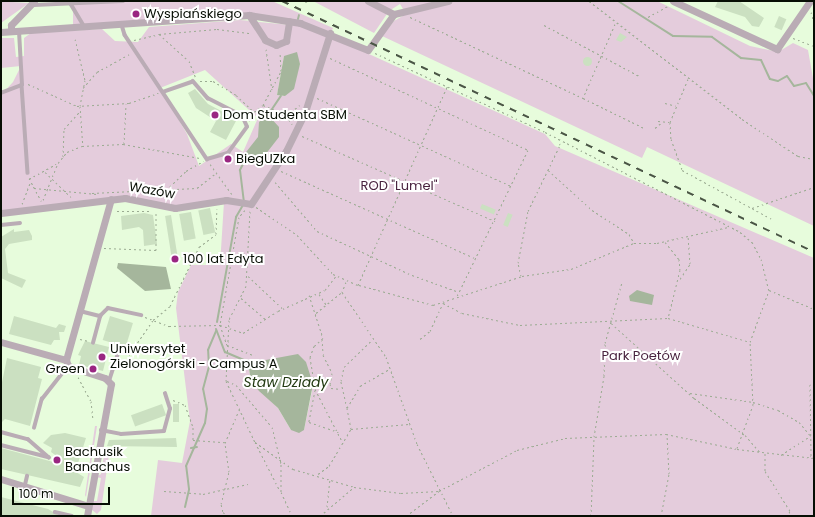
<!DOCTYPE html>
<meta charset="utf-8">
<style>
body{margin:0}
#map{position:relative;width:815px;height:517px;overflow:hidden;background:#e7fcdc;font-family:Poppins,sans-serif}
div>[style]{position:absolute}
[style*='--x']{left:calc(var(--x)*1px);top:calc(var(--y)*1px);width:calc(var(--w)*1px);rotate:calc(var(--a)*1deg)}
.green>*{inset:0;background:#e4ccdc}
.water>*{inset:0;background:#a5b69c}
.stream>*{height:2px;margin:-1px;padding:0 1px;transform-origin:1px;border-radius:1px;background:#a5b69c}
.building>*{inset:0;background:#cbe0c1;transform-origin:0 0}
.round{border-radius:50%}
.path>*{height:1px;margin-top:-0.5px;transform-origin:0;background:repeating-linear-gradient(90deg,#9bab92 0 2px,transparent 0 5px)}
.lane>*{height:3.5px;margin:-1.75px;padding:0 1.75px;transform-origin:1.75px;border-radius:1.75px;background:#baacb5}
.street>*{height:7px;margin:-3.5px;padding:0 3.5px;transform-origin:3.5px;border-radius:3.5px;background:#baacb5}
.rail>*{height:2px;margin-top:-1px;transform-origin:0;background:repeating-linear-gradient(90deg,#4a5545 0 7px,transparent 0 14px)}
.dots>*{width:11px;height:11px;translate:-50% -50%;box-sizing:border-box;border:2px solid #fff;border-radius:50%}
span{translate:-50% -50%;white-space:nowrap;text-align:center;line-height:1.15;-webkit-text-stroke:4px #fff;paint-order:stroke}
.poi-label{font-size:13px;color:#070e04}
.left{translate:0 -50%;text-align:left}
.right{translate:-100% -50%;text-align:right}
.park-label{font-size:13px;color:#49233f}
.street-label{font-size:13px;color:#070e04}
.water-label{font-size:14px;color:#223a12;font-style:italic}
.frame{position:absolute;inset:0;border:2px solid #070e04;pointer-events:none}
.scale{position:absolute;left:12px;top:487px;width:98px;height:18px;box-sizing:border-box;border:2px solid #070e04;border-top:0;padding-left:5px;font-size:12px;line-height:14px;white-space:nowrap;color:#070e04;-webkit-text-stroke:3px #fff;paint-order:stroke}
</style>
<div id="map">
<div class="green">
<div style="clip-path:polygon(73px 1px,272px 1px,333px 28px,331px 32px,260px 14px,73px 25px)"></div>
<div style="clip-path:polygon(313px 1px,657px 1px,750px 46px,778px 52px,793px 43px,808px 50px,814px 84px,814px 226px,647px 147px,642px 158px,382px 36px,394px 21px,406px 14px,400px 4px,389px 11px,374px 33px)"></div>
<div style="clip-path:polygon(1px 2px,12px 2px,29px 3px,1px 23px)"></div>
<div style="clip-path:polygon(evenodd,240px 20px,301px 26px,327px 35px,545px 134px,555px 146px,814px 258px,814px 516px,151px 516px,158px 460px,182px 463px,190px 421px,176px 308px,178px 292px,191px 265px,220px 265px,224px 202px,175px 209px,126px 197px,1px 213px,1px 95px,13px 82px,21px 66px,1px 68px,1px 38px,14px 38px,16px 57px,24px 56px,24px 38px,31px 33px,102px 29px,115px 41px,138px 42px,149px 27px,240px 20px,284px 56px,297px 58px,300px 64px,285px 96px,277px 95px,284px 56px,240px 20px,205px 70px,258px 118px,243px 152px,231px 144px,199px 166px,187px 134px,160px 88px,205px 70px,240px 20px,266px 361px,312px 391px,304px 430px,291px 430px,278px 408px,251px 381px,249px 369px,255px 362px,266px 361px)"></div>
<div style="clip-path:polygon(95px 426px,97px 426px,86px 497px,85px 495px)"></div>
<div style="clip-path:polygon(101px 453px,109px 455px,101px 510px,97px 514px,91px 509px,92px 501px,97px 501px,101px 478px,96px 477px,101px 474px,104px 455px)"></div>
</div>
<div class="water">
<div style="clip-path:polygon(297px 52px,300px 64px,294px 89px,285px 96px,277px 95px,284px 56px)"></div>
<div style="clip-path:polygon(268px 115px,279px 127px,279px 137px,265px 155px,243px 164px,239px 161px,258px 137px,259px 122px)"></div>
<div style="clip-path:polygon(118px 263px,166px 267px,171px 289px,145px 291px,117px 268px)"></div>
<div style="clip-path:polygon(637px 290px,654px 295px,652px 305px,630px 301px,629px 296px)"></div>
<div style="clip-path:polygon(298px 354px,306px 362px,313px 384px,304px 430px,299px 433px,291px 430px,278px 408px,259px 391px,251px 381px,249px 369px,255px 362px)"></div>
</div>
<div class="stream">
<div style="--x:618;--y:1;--w:65;--a:32.5"></div>
<div style="--x:673;--y:36;--w:39;--a:1"></div>
<div style="--x:712;--y:37;--w:36;--a:36"></div>
<div style="--x:741;--y:58;--w:20;--a:6"></div>
<div style="--x:761;--y:60;--w:21;--a:65"></div>
<div style="--x:770;--y:79;--w:8;--a:14"></div>
<div style="--x:778;--y:81;--w:10;--a:-29"></div>
<div style="--x:787;--y:76;--w:12;--a:55"></div>
<div style="--x:794;--y:86;--w:12;--a:-14"></div>
<div style="--x:806;--y:83;--w:15;--a:58"></div>
<div style="--x:306;--y:2;--w:1;--a:-45"></div>
<div style="--x:298;--y:19;--w:4;--a:-76"></div>
<div style="--x:268;--y:115;--w:23;--a:-56"></div>
<div style="--x:243;--y:164;--w:7;--a:117"></div>
<div style="--x:240;--y:170;--w:31;--a:83"></div>
<div style="--x:217;--y:322;--w:107;--a:-79.7"></div>
<div style="--x:236;--y:217;--w:14;--a:-60"></div>
<div style="--x:216;--y:329;--w:25;--a:69"></div>
<div style="--x:225;--y:352;--w:30;--a:23"></div>
<div style="--x:191;--y:448;--w:6;--a:-9"></div>
<div style="--x:185;--y:507;--w:18;--a:-77"></div>
<div style="--x:189;--y:489;--w:23;--a:-97"></div>
<div style="--x:186;--y:466;--w:47;--a:-66.2"></div>
<div style="--x:205;--y:423;--w:14;--a:-82"></div>
<div style="--x:207;--y:409;--w:20;--a:-101"></div>
<div style="--x:203;--y:389;--w:23;--a:-75"></div>
<div style="--x:209;--y:367;--w:17;--a:-93"></div>
<div style="--x:208;--y:350;--w:21;--a:-67"></div>
</div>
<div class="building">
<div style="clip-path:polygon(718px 1px,739px 1px,764px 18px,759px 27px,752px 26px,745px 17px,715px 7px)"></div>
<div style="left:779px;top:16px;width:8px;height:12px;rotate:23deg"></div>
<div style="clip-path:polygon(620px 33px,627px 37px,621px 42px,616px 40px)"></div>
<div class="round" style="left:582.5px;top:56.5px;width:9px;height:9px"></div>
<div style="clip-path:polygon(195px 89px,208px 104px,225px 113px,226px 119px,236px 121px,226px 140px,210px 132px,216px 121px,196px 108px,188px 93px)"></div>
<div style="left:482px;top:204px;width:15px;height:5px;rotate:23deg"></div>
<div style="left:210px;top:208px;width:25px;height:12px;rotate:78deg"></div>
<div style="left:191px;top:212px;width:27px;height:12px;rotate:80deg"></div>
<div style="clip-path:polygon(144px 213px,153px 215px,157px 244px,144px 246px,143px 230px,139px 227px,122px 230px,121px 216px)"></div>
<div style="left:508px;top:213px;width:5px;height:13px;rotate:22deg"></div>
<div style="left:171px;top:215px;width:44px;height:6px;rotate:81deg"></div>
<div style="clip-path:polygon(14px 229px,14px 232px,29px 230px,32px 236px,32px 240px,9px 244px,5px 249px,8px 273px,26px 280px,22px 288px,1px 278px,1px 237px)"></div>
<div style="clip-path:polygon(14px 316px,56px 328px,59px 324px,66px 326px,64px 332px,59px 332px,60px 340px,54px 340px,51px 345px,9px 334px)"></div>
<div style="left:110px;top:316px;width:24px;height:25px;rotate:17deg"></div>
<div style="clip-path:polygon(85px 341px,109px 347px,103px 371px,79px 365px,81px 356px,78px 355px)"></div>
<div style="clip-path:polygon(7px 358px,41px 367px,38px 378px,42px 379px,30px 426px,5px 419px,1px 423px,1px 387px)"></div>
<div style="left:162px;top:404px;width:12px;height:33px;rotate:70deg"></div>
<div style="left:173px;top:404px;width:6px;height:18px"></div>
<div style="clip-path:polygon(65px 433px,86px 438px,78px 463px,73px 461px,71px 469px,84px 477px,80px 487px,1px 469px,1px 448px,57px 463px,58px 457px,51px 452px,52px 448px,43px 443px,51px 435px)"></div>
<div style="clip-path:polygon(176px 438px,177px 447px,107px 446px,109px 440px)"></div>
<div style="clip-path:polygon(1px 497px,48px 509px,60px 516px,1px 516px)"></div>
</div>
<div class="path">
<div style="--x:589;--y:1;--w:193;--a:37.6"></div>
<div style="--x:742;--y:119;--w:67;--a:33.5"></div>
<div style="--x:798;--y:156;--w:16;--a:11"></div>
<div style="--x:811;--y:12;--w:11;--a:75"></div>
<div style="--x:410;--y:17;--w:191;--a:25.1"></div>
<div style="--x:648;--y:17;--w:23;--a:-29"></div>
<div style="--x:615;--y:24;--w:81;--a:113.4"></div>
<div style="--x:583;--y:98;--w:68;--a:26.2"></div>
<div style="--x:544;--y:25;--w:108;--a:28.2"></div>
<div style="--x:159;--y:34;--w:58;--a:-4.9"></div>
<div style="--x:217;--y:29;--w:34;--a:7"></div>
<div style="--x:793;--y:38;--w:22;--a:21"></div>
<div style="--x:75;--y:39;--w:42;--a:76.3"></div>
<div style="--x:85;--y:80;--w:26;--a:101"></div>
<div style="--x:80;--y:106;--w:39;--a:86"></div>
<div style="--x:134;--y:40;--w:26;--a:-13"></div>
<div style="--x:159;--y:34;--w:40;--a:42"></div>
<div style="--x:189;--y:61;--w:18;--a:68"></div>
<div style="--x:266;--y:49;--w:41;--a:81.7"></div>
<div style="--x:375;--y:53;--w:187;--a:24.9"></div>
<div style="--x:545;--y:132;--w:219;--a:27.1"></div>
<div style="--x:740;--y:232;--w:16;--a:40"></div>
<div style="--x:752;--y:242;--w:19;--a:62"></div>
<div style="--x:761;--y:259;--w:32;--a:76"></div>
<div style="--x:769;--y:290;--w:49;--a:22.9"></div>
<div style="--x:330;--y:58;--w:218;--a:24.9"></div>
<div style="--x:528;--y:150;--w:165;--a:115.9"></div>
<div style="--x:688;--y:79;--w:47;--a:112.7"></div>
<div style="--x:670;--y:122;--w:17;--a:87"></div>
<div style="--x:671;--y:139;--w:33;--a:70"></div>
<div style="--x:682;--y:170;--w:102;--a:28.6"></div>
<div style="--x:200;--y:81;--w:13;--a:0"></div>
<div style="--x:213;--y:81;--w:27;--a:31"></div>
<div style="--x:236;--y:95;--w:25;--a:43"></div>
<div style="--x:254;--y:112;--w:10;--a:114"></div>
<div style="--x:28;--y:84;--w:54;--a:24.2"></div>
<div style="--x:77;--y:106;--w:52;--a:-3.3"></div>
<div style="--x:129;--y:103;--w:31;--a:-19"></div>
<div style="--x:83;--y:88;--w:21;--a:-49"></div>
<div style="--x:97;--y:72;--w:38;--a:-29"></div>
<div style="--x:317;--y:98;--w:213;--a:24.4"></div>
<div style="--x:665;--y:103;--w:11;--a:15"></div>
<div style="--x:263;--y:105;--w:38;--a:-62"></div>
<div style="--x:281;--y:71;--w:19;--a:-93"></div>
<div style="--x:254;--y:112;--w:11;--a:-38"></div>
<div style="--x:263;--y:105;--w:25;--a:23"></div>
<div style="--x:286;--y:115;--w:11;--a:56"></div>
<div style="--x:287;--y:115;--w:16;--a:-38"></div>
<div style="--x:658;--y:121;--w:11;--a:5"></div>
<div style="--x:655;--y:128;--w:8;--a:-40"></div>
<div style="--x:302;--y:136;--w:211;--a:23.8"></div>
<div style="--x:124;--y:144;--w:40;--a:-87.1"></div>
<div style="--x:63;--y:157;--w:28;--a:-88"></div>
<div style="--x:64;--y:129;--w:24;--a:-48"></div>
<div style="--x:210;--y:164;--w:37;--a:54"></div>
<div style="--x:548;--y:170;--w:59;--a:42.3"></div>
<div style="--x:592;--y:210;--w:44;--a:33"></div>
<div style="--x:629;--y:234;--w:10;--a:61"></div>
<div style="--x:281;--y:171;--w:215;--a:24.2"></div>
<div style="--x:45;--y:172;--w:36;--a:44"></div>
<div style="--x:29;--y:178;--w:26;--a:62"></div>
<div style="--x:29;--y:179;--w:31;--a:-29"></div>
<div style="--x:275;--y:182;--w:65;--a:49.4"></div>
<div style="--x:317;--y:231;--w:105;--a:24.9"></div>
<div style="--x:412;--y:275;--w:50;--a:19.9"></div>
<div style="--x:34;--y:188;--w:63;--a:5.4"></div>
<div style="--x:92;--y:193;--w:105;--a:-2.7"></div>
<div style="--x:197;--y:188;--w:24;--a:-38"></div>
<div style="--x:159;--y:197;--w:37;--a:-44"></div>
<div style="--x:186;--y:171;--w:20;--a:-30"></div>
<div style="--x:43;--y:200;--w:40;--a:-68"></div>
<div style="--x:58;--y:163;--w:14;--a:-51"></div>
<div style="--x:67;--y:152;--w:16;--a:-22"></div>
<div style="--x:82;--y:146;--w:41;--a:-2.8"></div>
<div style="--x:123;--y:144;--w:78;--a:10.3"></div>
<div style="--x:22;--y:204;--w:22;--a:-69"></div>
<div style="--x:256;--y:207;--w:50;--a:34.3"></div>
<div style="--x:297;--y:235;--w:53;--a:47.3"></div>
<div style="--x:333;--y:274;--w:27;--a:24"></div>
<div style="--x:358;--y:285;--w:217;--a:-65.8"></div>
<div style="--x:752;--y:208;--w:65;--a:-18.7"></div>
<div style="--x:245;--y:210;--w:9;--a:131"></div>
<div style="--x:239;--y:217;--w:110;--a:100"></div>
<div style="--x:220;--y:325;--w:21;--a:71"></div>
<div style="--x:227;--y:345;--w:30;--a:21"></div>
<div style="--x:117;--y:211;--w:35;--a:0"></div>
<div style="--x:250;--y:211;--w:75;--a:93.1"></div>
<div style="--x:246;--y:286;--w:38;--a:117"></div>
<div style="--x:229;--y:320;--w:61;--a:92.8"></div>
<div style="--x:226;--y:381;--w:68;--a:64.6"></div>
<div style="--x:255;--y:442;--w:47;--a:35.4"></div>
<div style="--x:293;--y:469;--w:64;--a:16.4"></div>
<div style="--x:354;--y:487;--w:47;--a:7.3"></div>
<div style="--x:401;--y:493;--w:38;--a:-3"></div>
<div style="--x:665;--y:242;--w:22;--a:51"></div>
<div style="--x:679;--y:259;--w:11;--a:85"></div>
<div style="--x:680;--y:270;--w:49;--a:104"></div>
<div style="--x:104;--y:248;--w:52;--a:2.2"></div>
<div style="--x:156;--y:250;--w:39;--a:-90"></div>
<div style="--x:233;--y:252;--w:13;--a:9"></div>
<div style="--x:248;--y:276;--w:48;--a:43.3"></div>
<div style="--x:521;--y:276;--w:13;--a:-103"></div>
<div style="--x:518;--y:263;--w:53;--a:-79.1"></div>
<div style="--x:528;--y:211;--w:73;--a:-64.1"></div>
<div style="--x:560;--y:145;--w:5;--a:-101"></div>
<div style="--x:680;--y:279;--w:18;--a:-56"></div>
<div style="--x:690;--y:264;--w:28;--a:-94"></div>
<div style="--x:346;--y:282;--w:11;--a:112"></div>
<div style="--x:342;--y:292;--w:78;--a:55.9"></div>
<div style="--x:386;--y:357;--w:92;--a:70.4"></div>
<div style="--x:417;--y:444;--w:80;--a:63.4"></div>
<div style="--x:359;--y:285;--w:77;--a:15.1"></div>
<div style="--x:433;--y:305;--w:94;--a:-18"></div>
<div style="--x:522;--y:276;--w:49;--a:-8.1"></div>
<div style="--x:571;--y:269;--w:68;--a:-22.4"></div>
<div style="--x:634;--y:243;--w:23;--a:0"></div>
<div style="--x:657;--y:243;--w:73;--a:-12.7"></div>
<div style="--x:319;--y:294;--w:14;--a:56"></div>
<div style="--x:309;--y:295;--w:45;--a:72"></div>
<div style="--x:323;--y:338;--w:12;--a:138"></div>
<div style="--x:314;--y:346;--w:12;--a:110"></div>
<div style="--x:310;--y:357;--w:32;--a:81"></div>
<div style="--x:315;--y:389;--w:61;--a:62.6"></div>
<div style="--x:241;--y:298;--w:32;--a:41"></div>
<div style="--x:316;--y:313;--w:32;--a:-39"></div>
<div style="--x:145;--y:317;--w:26;--a:21"></div>
<div style="--x:169;--y:326;--w:51;--a:-1.1"></div>
<div style="--x:220;--y:325;--w:24;--a:19"></div>
<div style="--x:243;--y:333;--w:41;--a:-32.2"></div>
<div style="--x:278;--y:311;--w:51;--a:-24.1"></div>
<div style="--x:325;--y:290;--w:18;--a:-52"></div>
<div style="--x:611;--y:323;--w:112;--a:42.1"></div>
<div style="--x:694;--y:398;--w:63;--a:36"></div>
<div style="--x:745;--y:435;--w:23;--a:49"></div>
<div style="--x:80;--y:339;--w:9;--a:13"></div>
<div style="--x:322;--y:339;--w:16;--a:86"></div>
<div style="--x:323;--y:355;--w:20;--a:63"></div>
<div style="--x:332;--y:373;--w:11;--a:100"></div>
<div style="--x:330;--y:384;--w:4;--a:76"></div>
<div style="--x:331;--y:388;--w:10;--a:6"></div>
<div style="--x:420;--y:339;--w:13;--a:-39"></div>
<div style="--x:430;--y:331;--w:31;--a:-65"></div>
<div style="--x:443;--y:303;--w:21;--a:28"></div>
<div style="--x:462;--y:313;--w:59;--a:11.7"></div>
<div style="--x:520;--y:325;--w:148;--a:-2.7"></div>
<div style="--x:668;--y:318;--w:85;--a:16.3"></div>
<div style="--x:129;--y:355;--w:42;--a:-55.6"></div>
<div style="--x:153;--y:320;--w:22;--a:-39"></div>
<div style="--x:170;--y:306;--w:66;--a:-63.8"></div>
<div style="--x:199;--y:247;--w:21;--a:-37"></div>
<div style="--x:216;--y:234;--w:25;--a:-88"></div>
<div style="--x:78;--y:377;--w:27;--a:62"></div>
<div style="--x:91;--y:401;--w:18;--a:84"></div>
<div style="--x:227;--y:381;--w:10;--a:24"></div>
<div style="--x:236;--y:385;--w:55;--a:49.4"></div>
<div style="--x:272;--y:427;--w:38;--a:76"></div>
<div style="--x:281;--y:464;--w:28;--a:90"></div>
<div style="--x:281;--y:492;--w:26;--a:65"></div>
<div style="--x:810;--y:384;--w:73;--a:89.2"></div>
<div style="--x:315;--y:390;--w:33;--a:101"></div>
<div style="--x:309;--y:422;--w:31;--a:19"></div>
<div style="--x:690;--y:393;--w:64;--a:8.1"></div>
<div style="--x:753;--y:402;--w:26;--a:18"></div>
<div style="--x:778;--y:410;--w:24;--a:30"></div>
<div style="--x:799;--y:422;--w:17;--a:50"></div>
<div style="--x:173;--y:400;--w:13;--a:23"></div>
<div style="--x:185;--y:405;--w:23;--a:70"></div>
<div style="--x:193;--y:427;--w:13;--a:90"></div>
<div style="--x:193;--y:440;--w:32;--a:4"></div>
<div style="--x:347;--y:408;--w:28;--a:-103"></div>
<div style="--x:341;--y:381;--w:14;--a:-78"></div>
<div style="--x:344;--y:367;--w:39;--a:-44"></div>
<div style="--x:351;--y:429;--w:21;--a:-101"></div>
<div style="--x:347;--y:408;--w:26;--a:-59"></div>
<div style="--x:360;--y:386;--w:34;--a:-30"></div>
<div style="--x:255;--y:442;--w:55;--a:63"></div>
<div style="--x:737;--y:448;--w:46;--a:-69.6"></div>
<div style="--x:753;--y:405;--w:63;--a:-92.7"></div>
<div style="--x:750;--y:342;--w:55;--a:-69.9"></div>
<div style="--x:765;--y:453;--w:18;--a:90"></div>
<div style="--x:765;--y:471;--w:47;--a:58"></div>
<div style="--x:790;--y:511;--w:6;--a:121"></div>
<div style="--x:106;--y:454;--w:8;--a:14"></div>
<div style="--x:781;--y:455;--w:35;--a:-33"></div>
<div style="--x:72;--y:465;--w:16;--a:15"></div>
<div style="--x:318;--y:474;--w:14;--a:-36"></div>
<div style="--x:329;--y:466;--w:43;--a:-59.3"></div>
<div style="--x:351;--y:429;--w:58;--a:-4.9"></div>
<div style="--x:164;--y:491;--w:39;--a:4"></div>
<div style="--x:203;--y:494;--w:46;--a:-12.5"></div>
<div style="--x:327;--y:507;--w:27;--a:-84"></div>
<div style="--x:223;--y:512;--w:6;--a:45"></div>
<div style="--x:224;--y:516;--w:12;--a:-104"></div>
<div style="--x:221;--y:504;--w:33;--a:-76"></div>
<div style="--x:229;--y:472;--w:29;--a:-98"></div>
<div style="--x:225;--y:443;--w:36;--a:-67"></div>
<div style="--x:320;--y:516;--w:45;--a:-40.5"></div>
<div style="--x:406;--y:516;--w:41;--a:-37.1"></div>
<div style="--x:439;--y:491;--w:88;--a:-27.7"></div>
<div style="--x:517;--y:450;--w:49;--a:-14"></div>
<div style="--x:565;--y:438;--w:101;--a:-2.3"></div>
<div style="--x:666;--y:434;--w:73;--a:11.9"></div>
<div style="--x:737;--y:449;--w:78;--a:6.7"></div>
<div style="--x:589;--y:516;--w:4;--a:0"></div>
<div style="--x:591;--y:516;--w:79;--a:-87.8"></div>
<div style="--x:594;--y:437;--w:62;--a:-80.7"></div>
<div style="--x:604;--y:376;--w:33;--a:-88"></div>
<div style="--x:605;--y:343;--w:63;--a:-74.4"></div>
<div style="--x:661;--y:516;--w:43;--a:-79.2"></div>
<div style="--x:669;--y:474;--w:40;--a:-92.9"></div>
</div>
<div class="lane">
<div style="--x:71;--y:4;--w:27;--a:59"></div>
<div style="--x:34;--y:5;--w:89;--a:-2.6"></div>
<div style="--x:122;--y:25;--w:10;--a:73"></div>
<div style="--x:125;--y:35;--w:149;--a:56.5"></div>
<div style="--x:207;--y:159;--w:22;--a:-16"></div>
<div style="--x:228;--y:153;--w:32;--a:-54"></div>
<div style="--x:247;--y:127;--w:12;--a:-114"></div>
<div style="--x:242;--y:116;--w:38;--a:-153"></div>
<div style="--x:208;--y:99;--w:23;--a:-131"></div>
<div style="--x:193;--y:82;--w:31;--a:161"></div>
<div style="--x:22;--y:85;--w:88;--a:86.1"></div>
<div style="--x:1;--y:93;--w:22;--a:-21"></div>
<div style="--x:22;--y:85;--w:54;--a:-93.2"></div>
<div style="--x:1;--y:225;--w:19;--a:-6"></div>
<div style="--x:80;--y:311;--w:21;--a:14"></div>
<div style="--x:100;--y:316;--w:11;--a:-45"></div>
<div style="--x:108;--y:308;--w:34;--a:12"></div>
<div style="--x:93;--y:343;--w:28;--a:-75"></div>
<div style="--x:109;--y:381;--w:29;--a:-72"></div>
<div style="--x:34;--y:428;--w:30;--a:-75"></div>
<div style="--x:42;--y:399;--w:42;--a:-51.8"></div>
<div style="--x:101;--y:430;--w:20;--a:11"></div>
<div style="--x:121;--y:434;--w:43;--a:-4"></div>
<div style="--x:164;--y:431;--w:23;--a:-75"></div>
<div style="--x:170;--y:409;--w:16;--a:-108"></div>
<div style="--x:1;--y:432;--w:28;--a:15"></div>
<div style="--x:28;--y:439;--w:28;--a:41"></div>
<div style="--x:1;--y:445;--w:49;--a:14.3"></div>
<div style="--x:25;--y:485;--w:9;--a:-77"></div>
<div style="--x:55;--y:512;--w:17;--a:13"></div>
</div>
<div class="street">
<div style="--x:368;--y:1;--w:29;--a:27"></div>
<div style="--x:673;--y:1;--w:115;--a:24.8"></div>
<div style="--x:777;--y:49;--w:58;--a:-55.5"></div>
<div style="--x:249;--y:15;--w:30;--a:57"></div>
<div style="--x:265;--y:40;--w:12;--a:24"></div>
<div style="--x:276;--y:45;--w:11;--a:-22"></div>
<div style="--x:286;--y:41;--w:20;--a:-81"></div>
<div style="--x:11;--y:31;--w:6;--a:-90"></div>
<div style="--x:11;--y:25;--w:33;--a:-46"></div>
<div style="--x:1;--y:32;--w:249;--a:-3.9"></div>
<div style="--x:249;--y:15;--w:52;--a:8.9"></div>
<div style="--x:300;--y:23;--w:73;--a:21.7"></div>
<div style="--x:368;--y:50;--w:44;--a:-54.2"></div>
<div style="--x:394;--y:14;--w:56;--a:-13.5"></div>
<div style="--x:1;--y:213;--w:125;--a:-6.9"></div>
<div style="--x:125;--y:198;--w:51;--a:11.3"></div>
<div style="--x:175;--y:208;--w:52;--a:-8.9"></div>
<div style="--x:226;--y:200;--w:25;--a:9"></div>
<div style="--x:251;--y:204;--w:64;--a:-56.6"></div>
<div style="--x:286;--y:151;--w:43;--a:-64"></div>
<div style="--x:305;--y:112;--w:83;--a:-72.4"></div>
<div style="--x:1;--y:342;--w:67;--a:15.5"></div>
<div style="--x:1;--y:479;--w:91;--a:17.2"></div>
<div style="--x:87;--y:516;--w:134;--a:-79.7"></div>
<div style="--x:111;--y:384;--w:8;--a:-135"></div>
<div style="--x:105;--y:378;--w:39;--a:-162"></div>
<div style="--x:68;--y:366;--w:6;--a:-108"></div>
<div style="--x:66;--y:360;--w:167;--a:-74.4"></div>
</div>
<div class="rail">
<div style="--x:282;--y:1;--w:588;--a:25.26"></div>
</div>
<div class="dots">
<div style="left:136px;top:14px;background:#9a2682"></div>
<div style="left:215px;top:115px;background:#9a2682"></div>
<div style="left:228px;top:159px;background:#9a2682"></div>
<div style="left:175px;top:259px;background:#9a2682"></div>
<div style="left:102px;top:357px;background:#9a2682"></div>
<div style="left:93px;top:369px;background:#9a2682"></div>
<div style="left:57px;top:460px;background:#9a2682"></div>
</div>
<div class="poi-label">
<span class="left" style="left:144px;top:14px">Wyspiańskiego</span>
<span class="left" style="left:223px;top:115px">Dom Studenta SBM</span>
<span class="left" style="left:236px;top:159px">BiegUZka</span>
<span class="left" style="left:183px;top:259px">100 lat Edyta</span>
<span class="left" style="left:110px;top:357px">Uniwersytet<br>Zielonogórski - Campus A</span>
<span class="right" style="left:85px;top:369px">Green</span>
<span class="left" style="left:65px;top:460px">Bachusik<br>Banachus</span>
</div>
<div class="park-label">
<span style="left:399px;top:186px">ROD "Lumel"</span>
<span style="left:641px;top:356px">Park Poetów</span>
</div>
<div class="street-label">
<span style="left:152px;top:191px;rotate:10deg">Wazów</span>
</div>
<div class="water-label">
<span style="left:286px;top:382px">Staw Dziady</span>
</div>
<div class="frame"></div>
<div class="scale">100 m</div>
</div>
